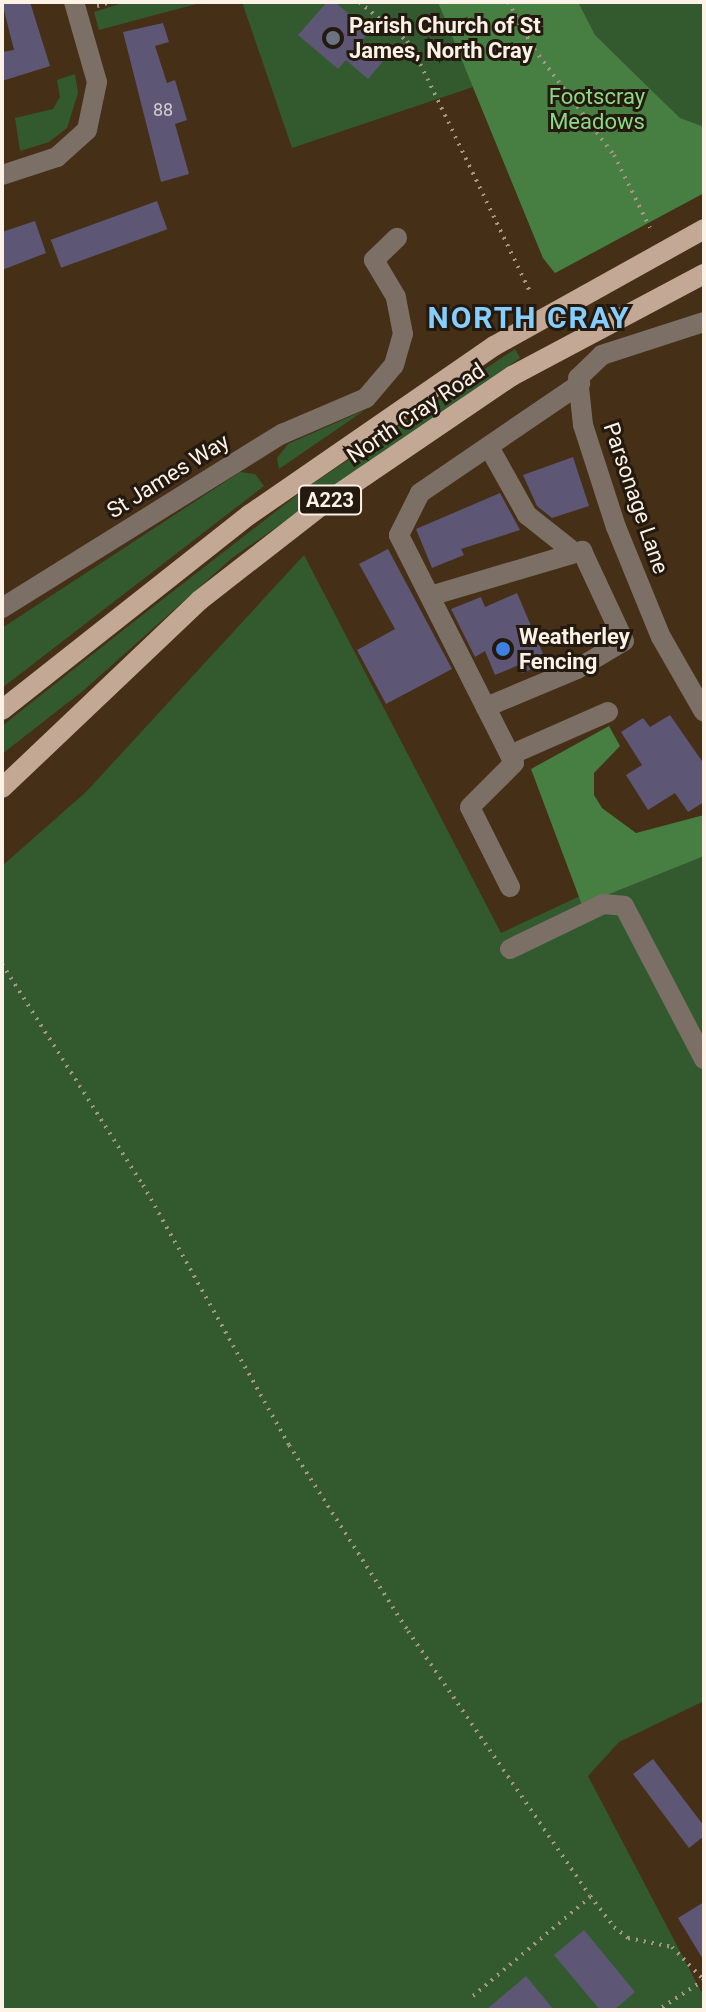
<!DOCTYPE html>
<style>
body{margin:0}
#map{position:relative;width:706px;height:2012px;overflow:hidden;background:#452f17;font-family:Roboto,sans-serif}
div>[style]{position:absolute}
[style*='--x']{left:calc(var(--x)*1px);top:calc(var(--y)*1px);width:calc(var(--w)*1px);rotate:calc(var(--a)*1deg)}
.green>*{inset:0;background:#325a2e}
.forest>*{inset:0;background:#477e41}
.building>*{inset:0;background:#5d5675;transform-origin:0 0}
.path>*{height:4px;margin-top:-2px;transform-origin:0;background:repeating-linear-gradient(90deg,#a69684 0 2px,transparent 0 8px)}
.minor>*{height:20px;margin:-10px;padding:0 10px;transform-origin:10px;border-radius:10px;background:#7c6f65}
.major>*{height:20px;margin:-10px;padding:0 10px;transform-origin:10px;border-radius:10px;background:#c3a895}
.dots>*{width:22px;height:22px;translate:-50% -50%;box-sizing:border-box;border:4px solid #23190f;border-radius:50%}
span{translate:-50% -50%;white-space:nowrap;text-align:center;line-height:1.15;-webkit-text-stroke:6px #23190f;paint-order:stroke}
.number-label{font-size:18px;color:#d5cbca}
.number-label span{-webkit-text-stroke-width:0}
.shield-label span{padding:2px 6px;background:#23190f;border:2px solid;border-radius:6px;-webkit-text-stroke-width:0}
.shield-label{font-size:20px;color:#fdf2e6;font-weight:700}
.poi-label{font-size:22px;color:#fdf2e6;font-weight:700}
.left{translate:0 -50%;text-align:left}
.park-label{font-size:22px;color:#8cd984}
.street-label{font-size:22px;color:#fdf2e6}
.district-label{font-size:30px;color:#85cefe;font-weight:700;letter-spacing:2px}
.frame{position:absolute;inset:0;border:4px solid #fdf2e6;pointer-events:none}
</style>
<div id="map">
<div class="green">
<div style="clip-path:polygon(126px 2px,204px 2px,99px 30px,94px 12px)"></div>
<div style="clip-path:polygon(242px 2px,704px 2px,704px 193px,555px 273px,543px 258px,473px 87px,292px 148px)"></div>
<div style="clip-path:polygon(75px 74px,78px 93px,67px 128px,49px 142px,20px 151px,15px 118px,53px 109px,60px 97px,57px 80px)"></div>
<div style="clip-path:polygon(515px 349px,520px 358px,232px 558px,84px 690px,2px 754px,2px 726px,122px 631px,306px 488px)"></div>
<div style="clip-path:polygon(365px 410px,279px 469px,277px 458px,288px 444px)"></div>
<div style="clip-path:polygon(240px 472px,255px 474px,264px 486px,2px 688px,2px 628px)"></div>
<div style="clip-path:polygon(304px 555px,501px 933px,704px 838px,704px 1701px,619px 1742px,588px 1776px,704px 1997px,704px 2010px,2px 2010px,2px 866px,86px 792px)"></div>
</div>
<div class="forest">
<div style="clip-path:polygon(438px 2px,578px 2px,595px 35px,650px 89px,680px 118px,704px 127px,704px 193px,555px 273px,543px 258px)"></div>
<div style="clip-path:polygon(609px 726px,620px 746px,594px 773px,594px 795px,602px 808px,636px 833px,704px 815px,704px 856px,582px 905px,531px 769px)"></div>
</div>
<div class="building">
<div style="clip-path:polygon(2px 2px,30px 2px,50px 66px,2px 81px,2px 52px,14px 50px)"></div>
<div style="clip-path:polygon(327px 2px,335px 2px,370px 32px,361px 41px,384px 60px,368px 79px,346px 60px,338px 69px,298px 35px)"></div>
<div style="clip-path:polygon(163px 23px,169px 42px,155px 46px,167px 83px,175px 80px,187px 120px,175px 124px,189px 174px,161px 182px,123px 32px)"></div>
<div style="left:157px;top:201px;width:30px;height:113px;rotate:70deg"></div>
<div style="clip-path:polygon(35px 221px,46px 253px,2px 270px,2px 232px)"></div>
<div style="clip-path:polygon(573px 457px,589px 506px,552px 518px,537px 506px,523px 475px)"></div>
<div style="clip-path:polygon(500px 493px,520px 530px,461px 549px,464px 555px,432px 568px,416px 529px)"></div>
<div style="clip-path:polygon(388px 549px,452px 669px,386px 704px,357px 650px,395px 629px,359px 564px)"></div>
<div style="clip-path:polygon(517px 593px,547px 663px,522px 673px,519px 665px,495px 675px,485px 651px,475px 657px,451px 609px,481px 597px,485px 607px)"></div>
<div style="clip-path:polygon(670px 715px,704px 764px,704px 802px,688px 812px,675px 793px,648px 810px,626px 775px,642px 765px,621px 732px,643px 718px,650px 727px)"></div>
<div style="clip-path:polygon(653px 1759px,704px 1826px,704px 1836px,689px 1848px,633px 1774px)"></div>
<div style="clip-path:polygon(704px 1902px,704px 1961px,678px 1918px)"></div>
<div style="clip-path:polygon(584px 1930px,635px 1992px,614px 2010px,600px 2010px,554px 1955px)"></div>
<div style="clip-path:polygon(526px 1976px,554px 2010px,486px 2010px)"></div>
</div>
<div class="path">
<div style="--x:295;--y:2;--w:15;--a:0"></div>
<div style="--x:359;--y:2;--w:62;--a:39.1"></div>
<div style="--x:407;--y:41;--w:19;--a:58"></div>
<div style="--x:417;--y:57;--w:263;--a:64.3"></div>
<div style="--x:508;--y:2;--w:54;--a:61"></div>
<div style="--x:534;--y:49;--w:133;--a:53"></div>
<div style="--x:614;--y:155;--w:81;--a:63.7"></div>
<div style="--x:97;--y:6;--w:15;--a:-16"></div>
<div style="--x:2;--y:964;--w:262;--a:57.5"></div>
<div style="--x:143;--y:1185;--w:298;--a:60.7"></div>
<div style="--x:289;--y:1445;--w:221;--a:57.4"></div>
<div style="--x:408;--y:1631;--w:321;--a:55.5"></div>
<div style="--x:590;--y:1896;--w:39;--a:52"></div>
<div style="--x:614;--y:1927;--w:18;--a:38"></div>
<div style="--x:628;--y:1938;--w:45;--a:11.6"></div>
<div style="--x:672;--y:1947;--w:46;--a:45.9"></div>
<div style="--x:704;--y:1980;--w:55;--a:146.9"></div>
<div style="--x:473;--y:1996;--w:153;--a:-40.2"></div>
</div>
<div class="minor">
<div style="--x:2;--y:175;--w:58;--a:-18.1"></div>
<div style="--x:57;--y:157;--w:40;--a:-42"></div>
<div style="--x:87;--y:130;--w:49;--a:-78.2"></div>
<div style="--x:97;--y:82;--w:83;--a:-106"></div>
<div style="--x:704;--y:322;--w:107;--a:162.1"></div>
<div style="--x:602;--y:355;--w:33;--a:136"></div>
<div style="--x:578;--y:378;--w:47;--a:83.9"></div>
<div style="--x:583;--y:425;--w:107;--a:72.1"></div>
<div style="--x:616;--y:527;--w:119;--a:67.8"></div>
<div style="--x:661;--y:637;--w:86;--a:60.2"></div>
<div style="--x:489;--y:447;--w:78;--a:60.8"></div>
<div style="--x:527;--y:515;--w:61;--a:38.4"></div>
<div style="--x:430;--y:596;--w:159;--a:-16.5"></div>
<div style="--x:582;--y:551;--w:99;--a:65"></div>
<div style="--x:624;--y:641;--w:55;--a:149.2"></div>
<div style="--x:577;--y:669;--w:99;--a:157.3"></div>
<div style="--x:2;--y:608;--w:330;--a:-31.9"></div>
<div style="--x:282;--y:434;--w:91;--a:-23.2"></div>
<div style="--x:366;--y:398;--w:43;--a:-49.7"></div>
<div style="--x:394;--y:365;--w:32;--a:-74"></div>
<div style="--x:403;--y:334;--w:38;--a:-101"></div>
<div style="--x:396;--y:297;--w:43;--a:-120.7"></div>
<div style="--x:374;--y:260;--w:32;--a:-44"></div>
<div style="--x:510;--y:755;--w:107;--a:-23.7"></div>
<div style="--x:510;--y:887;--w:89;--a:-116.6"></div>
<div style="--x:470;--y:807;--w:62;--a:-45"></div>
<div style="--x:514;--y:763;--w:255;--a:-116.8"></div>
<div style="--x:399;--y:535;--w:47;--a:-63.4"></div>
<div style="--x:420;--y:493;--w:194;--a:-34.3"></div>
<div style="--x:510;--y:949;--w:103;--a:-25.8"></div>
<div style="--x:603;--y:904;--w:21;--a:5"></div>
<div style="--x:624;--y:906;--w:173;--a:62.4"></div>
</div>
<div class="major">
<div style="--x:2;--y:710;--w:315;--a:-38.3"></div>
<div style="--x:249;--y:515;--w:298;--a:-34.6"></div>
<div style="--x:494;--y:346;--w:240;--a:-29.1"></div>
<div style="--x:2;--y:788;--w:273;--a:-43.5"></div>
<div style="--x:200;--y:600;--w:155;--a:-37.9"></div>
<div style="--x:322;--y:505;--w:230;--a:-34.2"></div>
<div style="--x:512;--y:376;--w:217;--a:-28"></div>
</div>
<div class="dots">
<div style="left:333px;top:38px;background:#6b7280"></div>
<div style="left:503px;top:649px;background:#3f7fe0"></div>
</div>
<div class="number-label">
<span style="left:163px;top:110px">88</span>
</div>
<div class="shield-label">
<span style="left:330px;top:500px">A223</span>
</div>
<div class="poi-label">
<span class="left" style="left:349px;top:38px">Parish Church of St<br>James, North Cray</span>
<span class="left" style="left:519px;top:649px">Weatherley<br>Fencing</span>
</div>
<div class="park-label">
<span style="left:597px;top:109px">Footscray<br>Meadows</span>
</div>
<div class="street-label">
<span style="left:416px;top:413px;rotate:-34deg">North Cray Road</span>
<span style="left:168px;top:476px;rotate:-32deg">St James Way</span>
<span style="left:636px;top:498px;rotate:71deg">Parsonage Lane</span>
</div>
<div class="district-label">
<span style="left:529px;top:318px">NORTH CRAY</span>
</div>
<div class="frame"></div>
</div>
